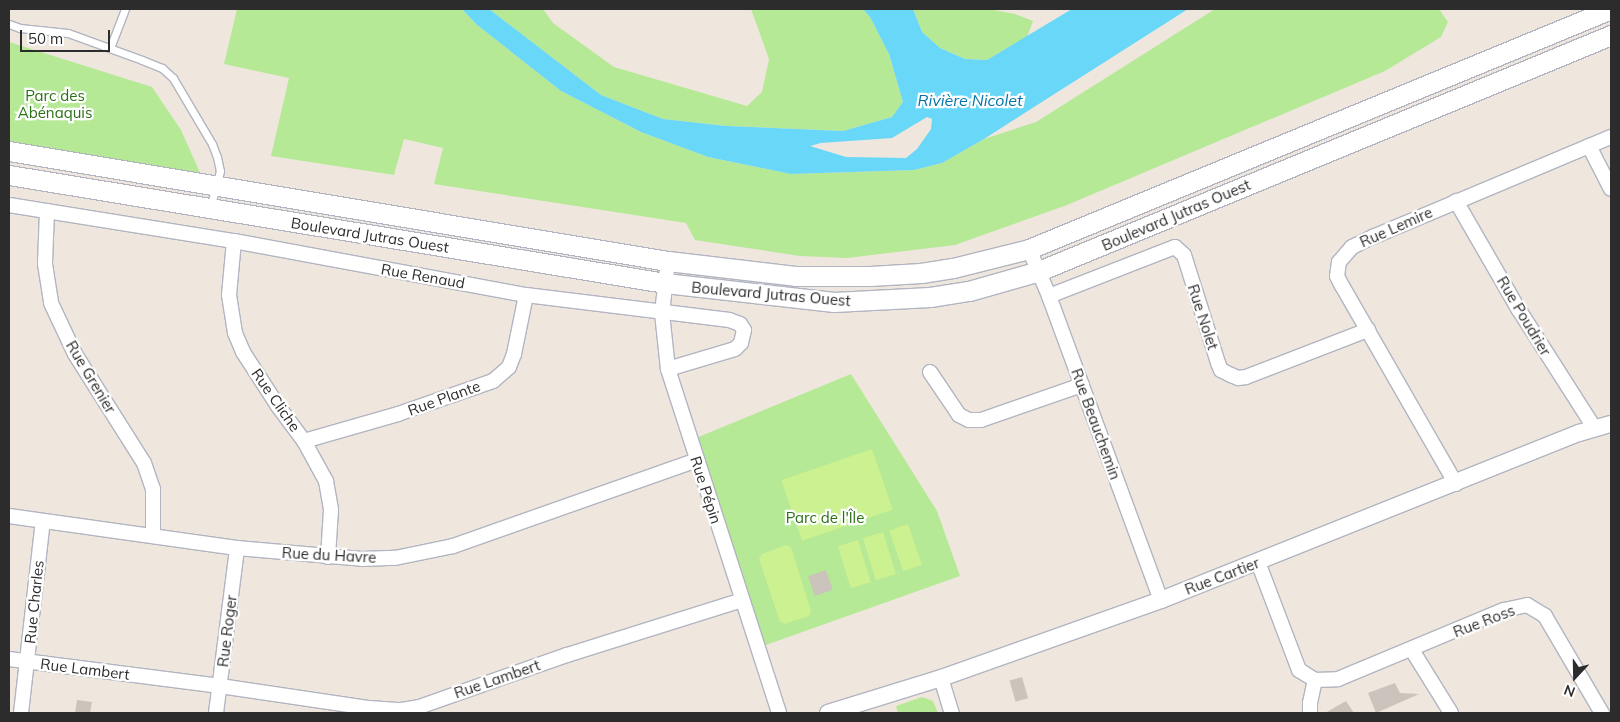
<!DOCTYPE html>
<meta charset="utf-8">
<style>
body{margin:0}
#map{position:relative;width:1620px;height:722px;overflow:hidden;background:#efe7de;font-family:Mulish,sans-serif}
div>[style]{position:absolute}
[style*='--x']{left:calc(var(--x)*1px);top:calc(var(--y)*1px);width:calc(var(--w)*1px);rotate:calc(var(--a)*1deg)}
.green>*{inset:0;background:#b5e996}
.pitch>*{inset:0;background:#cbf191;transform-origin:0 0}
.water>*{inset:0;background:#69d7f8}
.building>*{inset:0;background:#cac4bd;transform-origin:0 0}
.roads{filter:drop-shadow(1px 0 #b2b5c1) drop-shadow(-1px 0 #b2b5c1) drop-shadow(0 1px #b2b5c1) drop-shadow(0 -1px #b2b5c1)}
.service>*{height:7px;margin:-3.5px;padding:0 3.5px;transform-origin:3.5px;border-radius:3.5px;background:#fff}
.minor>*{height:14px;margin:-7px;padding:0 7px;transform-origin:7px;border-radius:7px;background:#fff}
.tertiary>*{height:16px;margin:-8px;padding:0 8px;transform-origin:8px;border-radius:8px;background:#fff}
.secondary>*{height:19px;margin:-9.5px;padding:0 9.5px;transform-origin:9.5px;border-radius:9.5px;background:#fff}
span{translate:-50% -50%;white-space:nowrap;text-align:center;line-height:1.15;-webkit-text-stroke:4.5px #fff;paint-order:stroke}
.park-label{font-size:15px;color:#2b7015}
.street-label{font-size:15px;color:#2c2c2c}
.water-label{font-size:16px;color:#0375aa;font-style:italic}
.frame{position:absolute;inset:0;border:10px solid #2c2c2c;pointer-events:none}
.north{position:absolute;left:1550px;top:652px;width:50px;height:50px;-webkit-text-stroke:4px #fff;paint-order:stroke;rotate:201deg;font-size:14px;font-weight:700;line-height:20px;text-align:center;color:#2c2c2c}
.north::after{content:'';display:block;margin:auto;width:18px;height:22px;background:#2c2c2c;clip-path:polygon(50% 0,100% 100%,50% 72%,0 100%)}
.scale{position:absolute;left:20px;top:30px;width:90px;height:22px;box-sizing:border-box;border:2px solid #2c2c2c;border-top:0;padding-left:6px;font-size:15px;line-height:18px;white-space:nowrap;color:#2c2c2c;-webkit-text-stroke:4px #fff;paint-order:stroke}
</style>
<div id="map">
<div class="green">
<div style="clip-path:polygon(237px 9px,462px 9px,476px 24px,561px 91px,641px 132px,708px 157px,791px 174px,914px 170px,942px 163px,984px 139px,1036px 122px,1215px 9px,1439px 9px,1448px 22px,1441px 37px,1385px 71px,1067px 205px,955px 245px,847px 258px,800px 256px,695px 240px,686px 223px,434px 184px,443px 148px,404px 139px,394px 175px,271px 156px,289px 78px,224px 64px)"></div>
<div style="clip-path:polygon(489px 9px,543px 9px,553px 23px,614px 67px,747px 106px,762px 92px,769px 59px,751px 9px,863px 9px,870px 17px,889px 54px,903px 102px,892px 117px,843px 131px,726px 126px,663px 119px,601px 95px)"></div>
<div style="clip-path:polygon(913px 9px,988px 9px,1015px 14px,1033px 21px,1027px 37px,987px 60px,965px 59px,940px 48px,922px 32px)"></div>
<div style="clip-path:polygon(9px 42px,152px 87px,181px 130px,201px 175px,9px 142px)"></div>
<div style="clip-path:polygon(851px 374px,937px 511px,960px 576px,763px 646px,696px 438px)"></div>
<div style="clip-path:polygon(922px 697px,933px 701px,938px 713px,898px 713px,896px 706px)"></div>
</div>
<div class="pitch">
<div style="left:872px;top:449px;width:64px;height:96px;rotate:71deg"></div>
<div style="left:908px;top:524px;width:43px;height:20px;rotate:71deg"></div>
<div style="left:883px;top:532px;width:44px;height:21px;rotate:73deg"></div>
<div style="left:858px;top:540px;width:44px;height:21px;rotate:73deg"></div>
<div style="clip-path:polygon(786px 545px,791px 547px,811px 611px,809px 616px,785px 624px,780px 622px,759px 559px,762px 554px)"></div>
</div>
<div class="water">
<div style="clip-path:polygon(evenodd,462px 9px,489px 9px,601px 95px,663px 119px,726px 126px,843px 131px,892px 117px,903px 102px,889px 54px,870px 17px,863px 9px,913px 9px,922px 32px,940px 48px,965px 59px,987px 60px,1072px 9px,1188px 9px,984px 139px,942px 163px,914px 170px,791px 174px,708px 157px,641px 132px,561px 91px,476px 24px,462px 9px,927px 117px,932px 119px,931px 129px,917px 149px,906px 158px,846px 157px,810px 146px,821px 143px,892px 138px,927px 117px)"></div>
</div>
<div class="building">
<div style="left:826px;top:570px;width:21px;height:19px;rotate:71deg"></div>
<div style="left:1022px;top:677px;width:22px;height:13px;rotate:74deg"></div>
<div style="clip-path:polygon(1395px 683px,1400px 693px,1419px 694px,1376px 713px,1368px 693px)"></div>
<div style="clip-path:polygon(77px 700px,92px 702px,90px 713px,75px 713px)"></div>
<div style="clip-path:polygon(1346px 701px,1354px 713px,1325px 713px)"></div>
</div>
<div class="roads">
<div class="service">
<div style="--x:9;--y:24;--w:12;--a:20"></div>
<div style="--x:20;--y:28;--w:48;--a:5.9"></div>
<div style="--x:68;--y:33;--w:79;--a:20"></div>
<div style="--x:142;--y:60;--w:22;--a:22"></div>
<div style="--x:162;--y:68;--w:15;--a:42"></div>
<div style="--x:173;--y:78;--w:77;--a:59.4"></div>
<div style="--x:212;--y:144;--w:14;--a:69"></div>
<div style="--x:217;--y:157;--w:14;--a:78"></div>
<div style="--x:220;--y:171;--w:38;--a:105"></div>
<div style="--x:110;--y:48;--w:42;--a:-69"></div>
</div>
<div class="minor">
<div style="--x:1589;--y:146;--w:48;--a:62.9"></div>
<div style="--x:1456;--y:201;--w:126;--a:60"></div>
<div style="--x:1519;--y:310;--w:141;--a:57.4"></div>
<div style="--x:9;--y:205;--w:228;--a:9.1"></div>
<div style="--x:234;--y:241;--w:297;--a:10.5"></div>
<div style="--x:526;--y:295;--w:205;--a:7"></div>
<div style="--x:729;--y:320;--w:12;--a:20"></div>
<div style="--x:740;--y:324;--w:7;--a:56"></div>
<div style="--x:744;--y:330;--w:13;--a:103"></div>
<div style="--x:741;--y:343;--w:8;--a:135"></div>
<div style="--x:735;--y:349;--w:70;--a:163.4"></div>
<div style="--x:47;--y:211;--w:53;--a:92.2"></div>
<div style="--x:45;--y:264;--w:39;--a:81"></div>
<div style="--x:51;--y:303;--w:56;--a:64.8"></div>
<div style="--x:75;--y:354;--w:129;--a:57.7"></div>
<div style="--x:144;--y:463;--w:28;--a:71"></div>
<div style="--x:153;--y:489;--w:47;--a:90"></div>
<div style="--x:234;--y:241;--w:54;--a:95.3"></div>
<div style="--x:229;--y:295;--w:38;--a:81"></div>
<div style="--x:235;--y:333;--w:21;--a:67"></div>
<div style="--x:243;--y:352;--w:64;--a:57.1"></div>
<div style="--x:278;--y:406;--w:44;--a:53.4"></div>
<div style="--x:304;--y:441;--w:46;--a:61.2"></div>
<div style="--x:326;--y:481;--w:29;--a:80"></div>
<div style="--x:331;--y:510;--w:47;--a:93.7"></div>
<div style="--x:1029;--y:249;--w:51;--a:66.9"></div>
<div style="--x:1049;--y:296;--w:324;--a:69.8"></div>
<div style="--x:668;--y:261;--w:52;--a:96.6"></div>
<div style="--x:662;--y:313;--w:56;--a:83.9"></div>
<div style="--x:668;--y:369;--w:361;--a:72.1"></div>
<div style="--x:1049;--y:296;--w:135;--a:-21.3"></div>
<div style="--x:1175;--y:247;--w:12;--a:42"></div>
<div style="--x:1184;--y:255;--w:113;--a:72.5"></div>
<div style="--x:1218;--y:363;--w:8;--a:67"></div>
<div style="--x:1221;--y:370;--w:11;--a:27"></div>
<div style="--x:1231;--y:375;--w:8;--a:23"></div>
<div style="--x:1238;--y:378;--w:8;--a:-7"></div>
<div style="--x:1246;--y:377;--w:131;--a:-21.1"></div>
<div style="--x:930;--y:372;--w:52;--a:56"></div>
<div style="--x:959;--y:415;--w:11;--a:27"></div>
<div style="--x:969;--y:420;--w:12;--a:0"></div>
<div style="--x:981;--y:420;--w:107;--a:-19.1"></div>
<div style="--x:304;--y:441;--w:98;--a:-16"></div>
<div style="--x:398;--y:414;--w:101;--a:-19.2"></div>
<div style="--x:493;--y:381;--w:21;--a:-41"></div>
<div style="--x:509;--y:367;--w:14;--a:-69"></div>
<div style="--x:514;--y:354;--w:60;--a:-78.5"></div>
<div style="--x:1456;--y:484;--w:228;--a:-119.9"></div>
<div style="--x:1342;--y:286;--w:11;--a:-117"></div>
<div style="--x:1337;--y:276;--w:14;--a:-82"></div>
<div style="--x:1339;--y:262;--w:20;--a:-49"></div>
<div style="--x:1352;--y:247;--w:25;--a:-26"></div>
<div style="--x:1375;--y:236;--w:256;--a:-22.8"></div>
<div style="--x:9;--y:516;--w:230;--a:8"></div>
<div style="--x:237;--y:548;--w:125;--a:5"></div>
<div style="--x:362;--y:559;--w:33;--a:-2"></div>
<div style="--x:395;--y:558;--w:59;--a:-11.7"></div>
<div style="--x:453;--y:546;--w:259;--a:-19.4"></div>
<div style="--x:1258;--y:562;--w:116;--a:69.2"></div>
<div style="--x:1299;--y:670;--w:19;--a:32"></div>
<div style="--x:1315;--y:680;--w:23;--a:-2"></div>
<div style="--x:1338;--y:679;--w:180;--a:-22.6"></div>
<div style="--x:1504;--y:610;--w:24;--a:-12"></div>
<div style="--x:1527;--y:605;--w:21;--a:31"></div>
<div style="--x:1545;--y:616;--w:113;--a:59.6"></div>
<div style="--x:1412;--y:650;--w:74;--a:58.2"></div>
<div style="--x:9;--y:659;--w:213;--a:7.3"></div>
<div style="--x:220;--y:686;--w:151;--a:8.4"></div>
<div style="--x:369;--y:708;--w:32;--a:4"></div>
<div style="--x:401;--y:710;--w:18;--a:-9"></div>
<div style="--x:419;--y:707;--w:157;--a:-19.4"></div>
<div style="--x:567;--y:655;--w:183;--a:-17.4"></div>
<div style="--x:941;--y:678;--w:37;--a:73"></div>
<div style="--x:21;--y:713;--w:193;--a:-83.5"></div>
<div style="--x:216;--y:713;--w:166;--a:-82.7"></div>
<div style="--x:1310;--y:713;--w:10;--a:-90"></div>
<div style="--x:1310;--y:703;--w:24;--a:-78"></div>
</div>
<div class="tertiary">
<div style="--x:828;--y:713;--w:118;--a:-17.2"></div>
<div style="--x:941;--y:678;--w:233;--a:-19.5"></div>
<div style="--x:1161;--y:600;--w:450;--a:-21.8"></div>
<div style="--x:1579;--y:433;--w:33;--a:-16"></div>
</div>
<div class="secondary">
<div style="--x:9;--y:151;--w:668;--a:9.48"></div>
<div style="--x:668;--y:261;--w:128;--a:6.7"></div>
<div style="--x:795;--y:276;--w:75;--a:0"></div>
<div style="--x:870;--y:276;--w:51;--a:-3.4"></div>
<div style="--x:921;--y:273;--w:32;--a:-9"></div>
<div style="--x:953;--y:268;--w:78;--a:-14"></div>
<div style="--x:1029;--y:249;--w:630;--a:-22.41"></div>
<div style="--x:9;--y:175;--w:665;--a:9.35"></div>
<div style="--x:665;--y:283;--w:170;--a:6.4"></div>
<div style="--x:834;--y:302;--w:96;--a:-3"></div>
<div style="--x:930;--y:297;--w:39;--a:-9"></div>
<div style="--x:969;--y:291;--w:73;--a:-15.9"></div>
<div style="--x:1039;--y:271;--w:619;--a:-22.42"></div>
</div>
</div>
<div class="park-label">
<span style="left:55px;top:104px">Parc des<br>Abénaquis</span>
<span style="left:825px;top:518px">Parc de l'Île</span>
</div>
<div class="street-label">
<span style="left:1176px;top:215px;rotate:-23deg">Boulevard Jutras Ouest</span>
<span style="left:1396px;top:227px;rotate:-24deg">Rue Lemire</span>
<span style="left:370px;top:235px;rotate:9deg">Boulevard Jutras Ouest</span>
<span style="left:423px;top:276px;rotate:10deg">Rue Renaud</span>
<span style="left:771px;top:294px;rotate:5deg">Boulevard Jutras Ouest</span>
<span style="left:1524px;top:316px;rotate:59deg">Rue Poudrier</span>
<span style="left:1203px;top:317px;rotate:72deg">Rue Nolet</span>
<span style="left:91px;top:377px;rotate:59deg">Rue Grenier</span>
<span style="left:444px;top:398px;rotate:-20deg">Rue Plante</span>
<span style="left:276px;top:400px;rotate:55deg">Rue Cliche</span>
<span style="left:1096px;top:424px;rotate:70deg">Rue Beauchemin</span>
<span style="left:706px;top:490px;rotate:72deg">Rue Pépin</span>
<span style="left:329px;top:555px;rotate:3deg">Rue du Havre</span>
<span style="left:1222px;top:576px;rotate:-21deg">Rue Cartier</span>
<span style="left:34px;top:602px;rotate:-84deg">Rue Charles</span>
<span style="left:1484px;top:621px;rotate:-21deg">Rue Ross</span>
<span style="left:227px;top:631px;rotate:-83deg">Rue Roger</span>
<span style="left:85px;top:669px;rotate:7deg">Rue Lambert</span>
<span style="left:497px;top:679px;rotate:-19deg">Rue Lambert</span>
</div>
<div class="water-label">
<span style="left:970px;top:100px">Rivière Nicolet</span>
</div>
<div class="frame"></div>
<div class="north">N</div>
<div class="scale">50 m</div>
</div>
